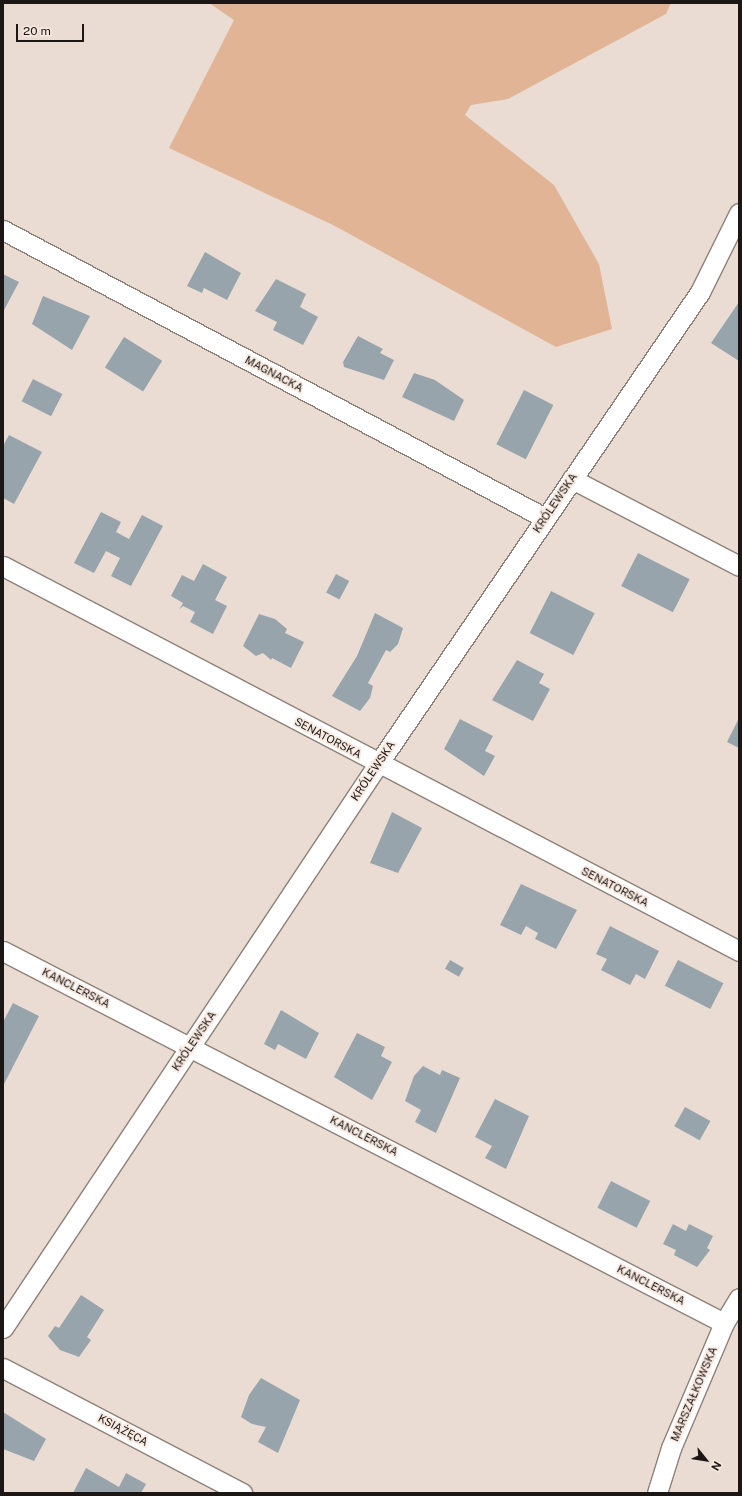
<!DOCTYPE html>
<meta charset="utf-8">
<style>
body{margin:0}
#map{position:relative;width:742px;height:1496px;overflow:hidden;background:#eadcd3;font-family:"Public Sans",sans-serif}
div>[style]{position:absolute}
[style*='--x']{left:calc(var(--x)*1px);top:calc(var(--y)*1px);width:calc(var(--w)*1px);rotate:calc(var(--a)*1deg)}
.green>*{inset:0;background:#e1b496}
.building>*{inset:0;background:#97a4ac;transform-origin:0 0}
.roads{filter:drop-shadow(1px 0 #8d8179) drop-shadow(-1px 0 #8d8179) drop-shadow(0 1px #8d8179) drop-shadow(0 -1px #8d8179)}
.minor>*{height:19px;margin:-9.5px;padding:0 9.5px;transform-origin:9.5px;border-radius:9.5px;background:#fff}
span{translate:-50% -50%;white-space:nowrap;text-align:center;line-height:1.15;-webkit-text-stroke:3.5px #f7e9e0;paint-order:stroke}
.street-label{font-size:11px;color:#1c1714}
.frame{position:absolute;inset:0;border:4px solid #1c1714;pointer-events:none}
.north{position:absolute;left:686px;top:1440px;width:40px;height:40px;-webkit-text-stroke:3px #f7e9e0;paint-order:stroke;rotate:120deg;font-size:11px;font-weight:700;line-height:16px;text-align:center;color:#1c1714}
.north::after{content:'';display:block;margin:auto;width:14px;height:18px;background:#1c1714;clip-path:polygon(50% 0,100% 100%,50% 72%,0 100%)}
.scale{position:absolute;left:16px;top:24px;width:68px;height:18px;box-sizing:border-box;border:2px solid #1c1714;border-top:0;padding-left:5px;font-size:12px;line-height:14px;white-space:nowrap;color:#1c1714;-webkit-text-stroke:3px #f7e9e0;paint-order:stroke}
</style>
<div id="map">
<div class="green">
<div style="clip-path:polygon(209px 3px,671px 3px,666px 14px,508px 99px,471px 105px,465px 115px,554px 185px,599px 264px,612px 329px,556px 347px,333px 225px,169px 148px,234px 20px)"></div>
</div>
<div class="building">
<div style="clip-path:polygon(205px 252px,241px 273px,227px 300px,204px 288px,202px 293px,187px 286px)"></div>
<div style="clip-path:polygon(3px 274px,19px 282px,3px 312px)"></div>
<div style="clip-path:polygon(276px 279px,306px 294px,300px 307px,318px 317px,303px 345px,273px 330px,277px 322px,255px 311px)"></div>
<div style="clip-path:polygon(43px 296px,90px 316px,72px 350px,32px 324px)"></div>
<div style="clip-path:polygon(739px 302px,739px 361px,711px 343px)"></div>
<div style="clip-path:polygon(358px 336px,383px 349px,380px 353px,394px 360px,384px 380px,344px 367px,343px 362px)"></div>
<div style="left:124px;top:337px;width:45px;height:36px;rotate:32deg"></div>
<div style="clip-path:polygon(414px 373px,435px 380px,464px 400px,454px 421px,402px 397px)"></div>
<div style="left:33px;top:379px;width:33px;height:25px;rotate:27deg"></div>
<div style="left:524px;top:390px;width:33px;height:61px;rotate:27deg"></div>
<div style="clip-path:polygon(9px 435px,42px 452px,14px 504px,3px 498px,3px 446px)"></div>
<div style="clip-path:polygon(101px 512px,121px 522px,116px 532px,129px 539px,142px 515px,163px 526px,131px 586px,111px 576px,120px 558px,106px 551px,94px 573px,74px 563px)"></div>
<div style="left:638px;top:553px;width:58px;height:37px;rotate:27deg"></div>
<div style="clip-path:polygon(203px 564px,227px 577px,215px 600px,227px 606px,213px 634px,190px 622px,195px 612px,183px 606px,179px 610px,183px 603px,171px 596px,182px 575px,194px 581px)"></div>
<div style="left:336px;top:574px;width:15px;height:21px;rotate:28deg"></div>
<div style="left:551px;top:591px;width:49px;height:47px;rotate:27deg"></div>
<div style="clip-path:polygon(375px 613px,403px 628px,398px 644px,390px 652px,386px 650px,368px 683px,373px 686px,370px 698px,360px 711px,332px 696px,357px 656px)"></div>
<div style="clip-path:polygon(259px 614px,275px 619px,287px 629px,285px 633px,304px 642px,291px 668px,272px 658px,271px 660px,263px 653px,256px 656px,243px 646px)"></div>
<div style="clip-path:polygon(517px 660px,544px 674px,539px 683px,550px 689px,533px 721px,492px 700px)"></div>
<div style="clip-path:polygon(739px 718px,739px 748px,727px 742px)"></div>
<div style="clip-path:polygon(460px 719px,493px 736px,485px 751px,495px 756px,484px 776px,444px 749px)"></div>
<div style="clip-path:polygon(392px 812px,422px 828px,398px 873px,370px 863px)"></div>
<div style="clip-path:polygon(521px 884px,577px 910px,556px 949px,535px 939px,538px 933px,526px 926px,521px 935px,500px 925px)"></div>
<div style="clip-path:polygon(610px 926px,659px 951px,645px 979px,636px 974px,630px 985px,601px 970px,607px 959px,596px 954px)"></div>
<div style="left:450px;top:960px;width:16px;height:10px;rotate:30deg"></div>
<div style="left:678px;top:960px;width:51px;height:29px;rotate:27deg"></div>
<div style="clip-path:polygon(13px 1003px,39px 1016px,3px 1086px,3px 1022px)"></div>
<div style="clip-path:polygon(281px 1010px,319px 1033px,306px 1059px,278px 1044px,275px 1050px,264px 1044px)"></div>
<div style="clip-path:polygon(357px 1033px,385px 1047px,381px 1056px,392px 1062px,372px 1100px,334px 1077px)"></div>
<div style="clip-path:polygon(423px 1066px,440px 1075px,442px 1070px,460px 1078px,436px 1133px,415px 1122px,421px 1110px,405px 1101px,414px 1076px)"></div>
<div style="clip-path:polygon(495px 1099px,529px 1116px,506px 1169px,485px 1158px,492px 1146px,475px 1137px)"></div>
<div style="left:685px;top:1107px;width:29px;height:22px;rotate:29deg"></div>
<div style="left:611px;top:1181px;width:44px;height:30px;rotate:27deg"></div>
<div style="clip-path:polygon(673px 1224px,686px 1231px,689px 1224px,713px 1236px,707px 1248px,710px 1250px,697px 1267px,674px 1255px,676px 1250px,663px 1244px)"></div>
<div style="clip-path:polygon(81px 1295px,104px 1310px,87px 1337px,91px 1340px,79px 1357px,60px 1350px,48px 1336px,55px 1326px,59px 1328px)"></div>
<div style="clip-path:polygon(261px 1378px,300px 1400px,278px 1453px,258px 1442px,266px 1427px,252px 1424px,241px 1417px,249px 1395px)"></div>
<div style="clip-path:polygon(3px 1412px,46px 1439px,34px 1461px,3px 1449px)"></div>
<div style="clip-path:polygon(86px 1468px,119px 1487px,126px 1473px,146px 1484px,141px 1493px,73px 1493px)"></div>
</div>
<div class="roads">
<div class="minor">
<div style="--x:3;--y:230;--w:614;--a:27.98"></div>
<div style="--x:572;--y:479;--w:188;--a:27.5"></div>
<div style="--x:3;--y:566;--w:831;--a:27.61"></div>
<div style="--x:3;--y:951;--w:811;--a:27.29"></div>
<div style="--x:3;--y:1328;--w:677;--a:-56.38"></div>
<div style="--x:378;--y:764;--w:571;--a:-55.7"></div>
<div style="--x:700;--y:292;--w:88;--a:-63.7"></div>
<div style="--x:3;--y:1368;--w:270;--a:27.6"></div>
<div style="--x:657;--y:1493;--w:47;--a:-72.7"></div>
<div style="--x:671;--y:1448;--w:136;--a:-67"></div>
<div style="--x:724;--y:1323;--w:29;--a:-59"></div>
</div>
</div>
<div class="street-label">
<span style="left:274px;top:374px;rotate:28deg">MAGNACKA</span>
<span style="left:555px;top:503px;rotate:-56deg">KRÓLEWSKA</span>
<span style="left:328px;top:738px;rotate:28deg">SENATORSKA</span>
<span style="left:373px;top:771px;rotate:-56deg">KRÓLEWSKA</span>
<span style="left:615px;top:887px;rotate:27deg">SENATORSKA</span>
<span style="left:76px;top:988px;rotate:27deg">KANCLERSKA</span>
<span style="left:194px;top:1041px;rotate:-56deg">KRÓLEWSKA</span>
<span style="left:364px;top:1136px;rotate:27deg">KANCLERSKA</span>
<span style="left:651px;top:1285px;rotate:27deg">KANCLERSKA</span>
<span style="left:694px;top:1394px;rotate:-67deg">MARSZAŁKOWSKA</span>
<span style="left:123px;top:1430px;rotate:28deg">KSIĄŻĘCA</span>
</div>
<div class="frame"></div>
<div class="north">N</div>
<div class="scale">20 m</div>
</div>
